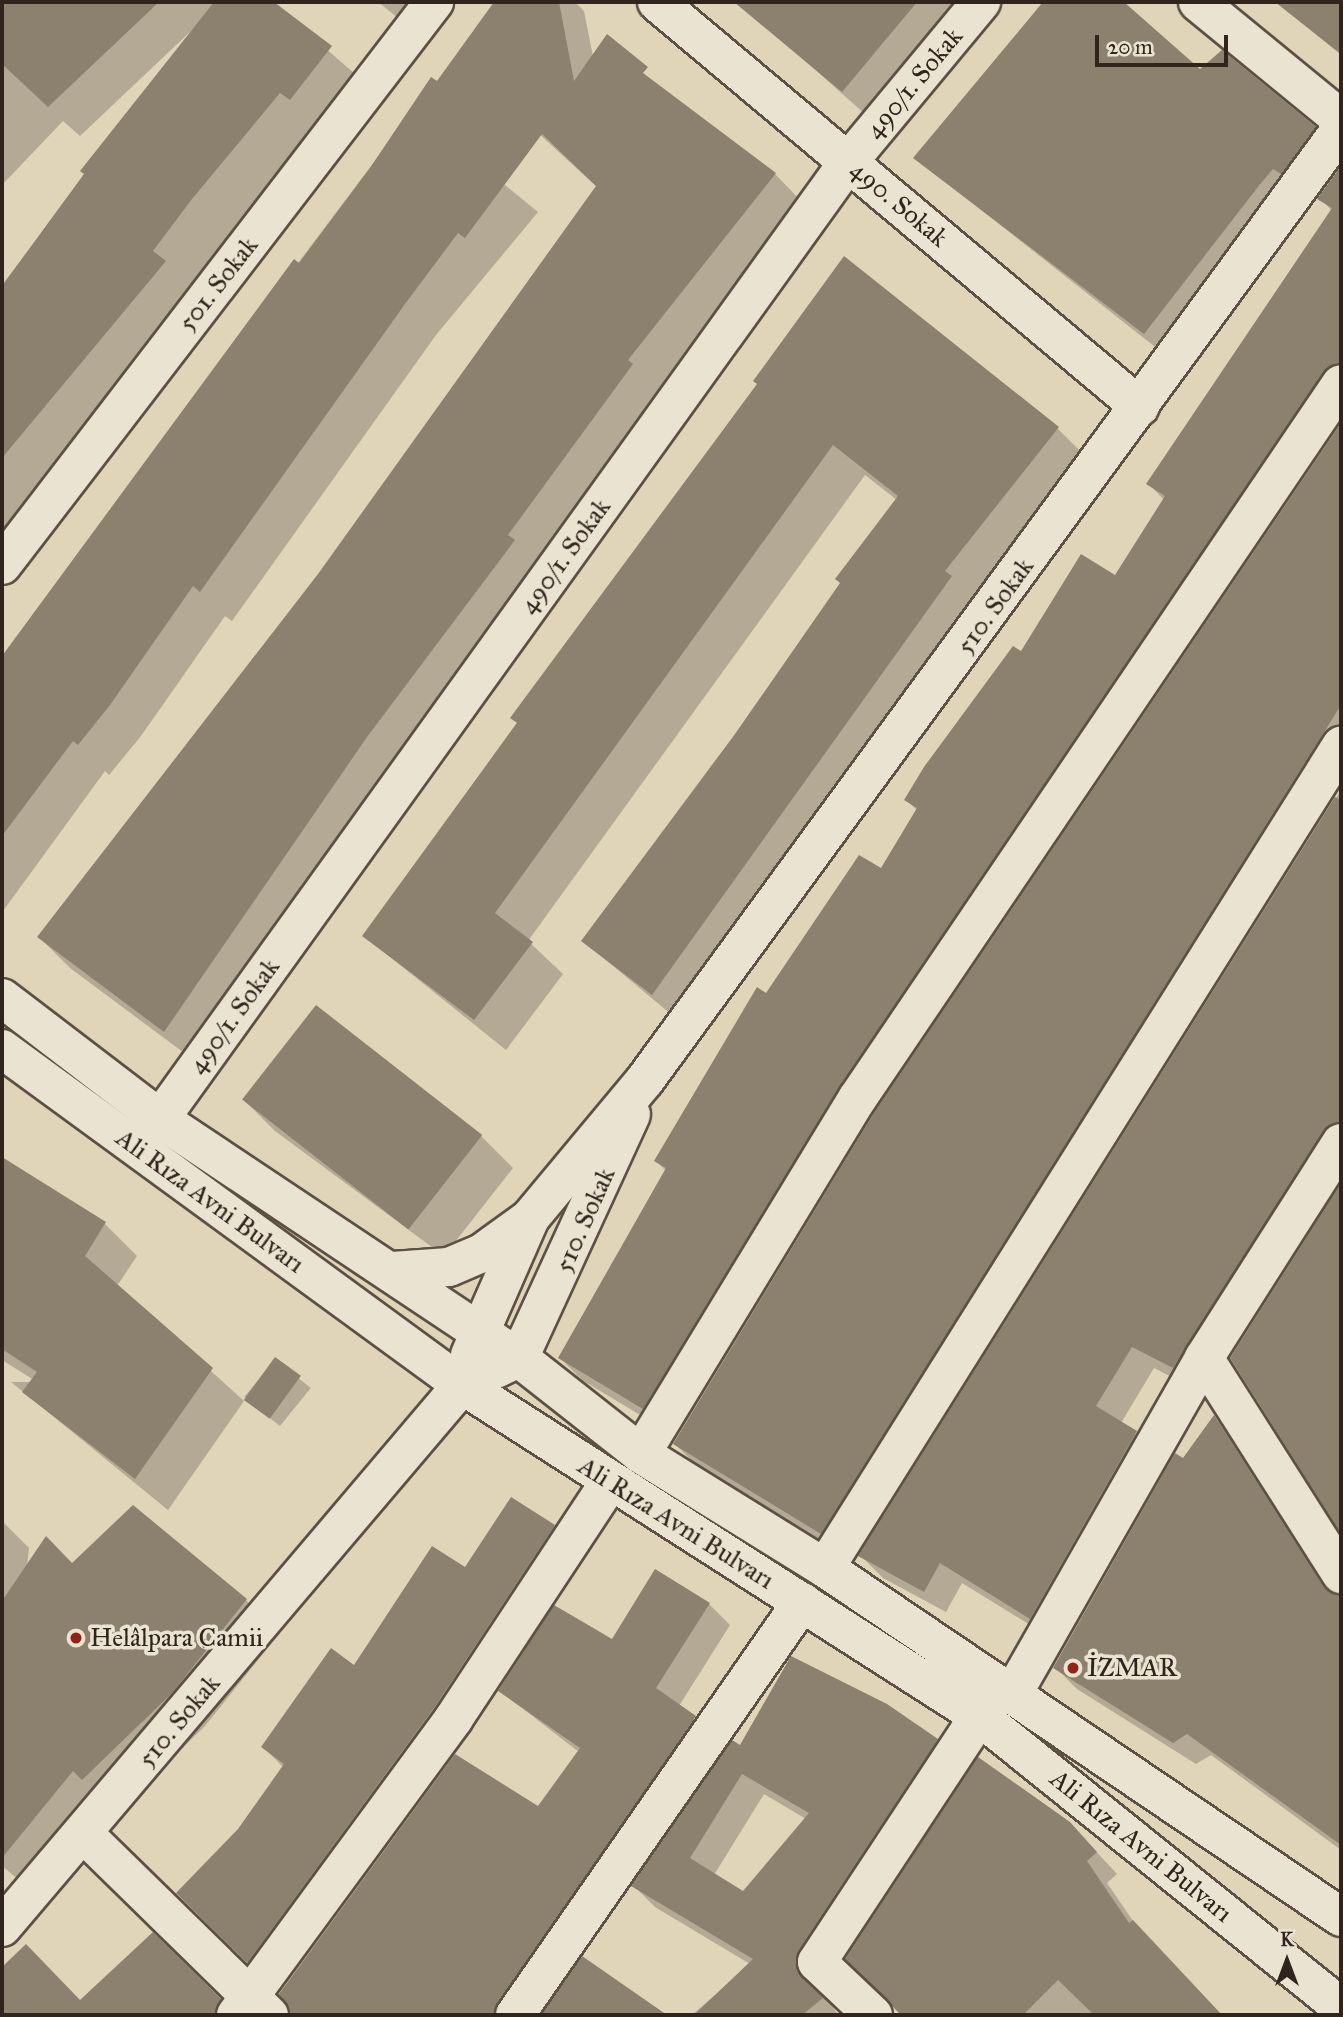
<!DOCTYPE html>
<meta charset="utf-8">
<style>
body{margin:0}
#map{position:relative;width:1343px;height:2017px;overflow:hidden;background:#e0d4b9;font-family:"IM FELL Great Primer",serif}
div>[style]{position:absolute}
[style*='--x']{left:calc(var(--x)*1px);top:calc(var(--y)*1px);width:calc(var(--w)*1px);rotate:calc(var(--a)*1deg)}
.shadow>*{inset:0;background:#0003;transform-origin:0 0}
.building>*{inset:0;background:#8c806e;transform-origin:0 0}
.roads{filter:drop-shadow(2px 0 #5d5044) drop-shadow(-2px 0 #5d5044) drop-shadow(0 2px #5d5044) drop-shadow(0 -2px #5d5044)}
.street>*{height:38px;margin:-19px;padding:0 19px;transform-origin:19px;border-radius:19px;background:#ebe3d2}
.secondary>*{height:38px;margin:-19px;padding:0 19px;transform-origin:19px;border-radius:19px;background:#ebe3d2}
.dots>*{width:19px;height:19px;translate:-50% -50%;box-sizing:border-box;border:4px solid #ebe3d2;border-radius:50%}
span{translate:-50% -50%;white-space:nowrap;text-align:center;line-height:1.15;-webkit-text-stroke:7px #ebe3d2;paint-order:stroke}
.street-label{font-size:26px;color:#31241d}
.poi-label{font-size:26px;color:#31241d}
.left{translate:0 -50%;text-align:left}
.frame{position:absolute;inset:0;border:4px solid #31241d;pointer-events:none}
.north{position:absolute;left:1252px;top:1926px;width:70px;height:70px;-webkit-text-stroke:5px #ebe3d2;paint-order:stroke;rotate:0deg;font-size:19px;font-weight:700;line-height:28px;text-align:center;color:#31241d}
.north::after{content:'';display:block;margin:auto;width:24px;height:32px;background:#31241d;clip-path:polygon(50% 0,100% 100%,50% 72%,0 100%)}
.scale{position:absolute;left:1095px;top:35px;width:133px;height:32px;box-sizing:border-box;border:4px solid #31241d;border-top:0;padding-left:9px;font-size:21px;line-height:24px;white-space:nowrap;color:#31241d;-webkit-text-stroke:5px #ebe3d2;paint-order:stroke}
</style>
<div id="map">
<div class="shadow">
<div style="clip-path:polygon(2px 2px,218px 2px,215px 10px,222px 2px,272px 2px,362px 80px,2px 546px,2px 285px,209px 14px,80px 136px,63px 121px,2px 185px)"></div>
<div style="clip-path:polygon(378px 2px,417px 2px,402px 21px)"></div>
<div style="clip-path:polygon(497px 2px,575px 2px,584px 11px,598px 82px,775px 174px,805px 205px,658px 391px,663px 396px,195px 1061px,70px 968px,39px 937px,320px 575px,597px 187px,456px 58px)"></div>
<div style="clip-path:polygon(739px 2px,977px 2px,875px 123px)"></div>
<div style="clip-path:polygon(1043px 2px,1121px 2px,1200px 71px,1305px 120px,1334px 149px,1173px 361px,915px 158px)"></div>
<div style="clip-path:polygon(1276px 2px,1341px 2px,1341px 55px)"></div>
<div style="clip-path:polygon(413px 110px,538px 212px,436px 335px,232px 621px,225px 616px,141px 736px,109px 775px,105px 771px,3px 911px,2px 657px)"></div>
<div style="clip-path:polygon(1341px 169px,1341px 399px,860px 1109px,665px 1430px,582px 1380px,560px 1358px,666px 1171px,656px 1161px,767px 996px,881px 871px,918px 811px,906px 800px,1022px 653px,1116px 577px,1164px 500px,1149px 484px,1332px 211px,1320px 198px)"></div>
<div style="clip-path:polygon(759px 385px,1058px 429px,1089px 460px,684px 1025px,583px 941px,737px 735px,897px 500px,865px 475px,528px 941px,563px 974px,506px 1050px,364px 936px)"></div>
<div style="clip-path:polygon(1341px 426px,1341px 761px,843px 1555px,697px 1466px,675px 1444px,877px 1112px)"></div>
<div style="clip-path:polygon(1341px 790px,1341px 1158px,1195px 1389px,1154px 1368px,1121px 1423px,1158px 1454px,1053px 1639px,962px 1583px,946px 1612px,883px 1578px,861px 1556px)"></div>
<div style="clip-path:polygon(243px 1099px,481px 1136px,513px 1168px,444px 1256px,275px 1131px)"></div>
<div style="clip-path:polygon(2px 1159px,105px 1224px,137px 1256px,117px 1286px,244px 1401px,168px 1510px,11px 1382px,37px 1382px,2px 1360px)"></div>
<div style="clip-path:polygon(1341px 1187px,1341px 1530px,1232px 1358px)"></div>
<div style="left:275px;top:1359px;width:46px;height:49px;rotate:39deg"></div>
<div style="clip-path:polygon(1214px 1417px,1236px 1439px,1341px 1597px,1341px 1850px,1211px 1755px,1196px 1764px,1077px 1689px,1055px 1667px)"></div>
<div style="clip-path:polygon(2px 1521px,29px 1548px,27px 1567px,72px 1565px,246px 1600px,279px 1634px,205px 1726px,34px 1892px,2px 1866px)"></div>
<div style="clip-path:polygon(554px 1527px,575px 1548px,269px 1982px,178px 1893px,239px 1831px,284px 1768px,263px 1747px,466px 1569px)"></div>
<div style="clip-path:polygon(709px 1604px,730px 1625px,679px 1706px,716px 1738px,524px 2015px,290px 2015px,539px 1808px,579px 1752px,500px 1691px)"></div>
<div style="clip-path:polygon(evenodd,936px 1741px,957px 1762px,816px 1981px,838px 2015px,692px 2015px,750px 1964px,655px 1907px,634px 1886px,740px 1748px,936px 1741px,764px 1794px,806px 1819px,744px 1893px,714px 1875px,764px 1794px)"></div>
<div style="clip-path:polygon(1091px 1846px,1117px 1874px,1107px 1883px,1133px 1921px,1216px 2015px,902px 2015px,1009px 1877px)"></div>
<div style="clip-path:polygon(153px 1935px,235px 2015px,102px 2015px,160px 1959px)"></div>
<div style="clip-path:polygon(583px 1959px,663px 2015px,544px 2015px)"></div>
</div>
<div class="building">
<div style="clip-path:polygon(2px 2px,159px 2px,48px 107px,2px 64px)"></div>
<div style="clip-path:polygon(214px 2px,274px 2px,332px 46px,290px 100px,280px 93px,192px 199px,153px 251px,166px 261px,2px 458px,2px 286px,84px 174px,80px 171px)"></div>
<div style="clip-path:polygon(494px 2px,559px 2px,574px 81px,607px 34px,648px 67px,643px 73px,776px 173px,628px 360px,633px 364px,508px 535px,515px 540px,367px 737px,164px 1032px,37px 937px,318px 574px,596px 186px,542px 134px,465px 238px,458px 233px,405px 304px,200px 592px,193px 586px,110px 705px,78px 745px,73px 741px,2px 836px,2px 656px,294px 259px,299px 263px,370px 168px,431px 77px,437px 81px)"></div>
<div style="clip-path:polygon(734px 2px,917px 2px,842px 92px)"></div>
<div style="clip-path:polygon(1043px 2px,1124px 2px,1200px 69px,1222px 50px,1316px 127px,1281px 174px,1273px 169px,1261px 183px,1144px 334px,913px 158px)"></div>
<div style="clip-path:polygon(1275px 2px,1341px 2px,1341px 54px)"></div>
<div style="clip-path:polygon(1341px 166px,1341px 362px,1323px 372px,839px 1087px,643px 1409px,558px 1358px,666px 1168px,654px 1161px,757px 987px,766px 993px,859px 855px,881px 868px,917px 808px,904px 800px,924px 767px,1013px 646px,1021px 651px,1081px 554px,1115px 575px,1165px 496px,1146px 484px,1332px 208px,1317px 199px)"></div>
<div style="clip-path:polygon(844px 256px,1059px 427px,945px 571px,952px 576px,652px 995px,581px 941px,735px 734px,840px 583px,835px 579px,898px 496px,833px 445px,495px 913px,533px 942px,474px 1020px,362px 936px,517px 723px,510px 718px,757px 384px,753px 381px)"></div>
<div style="clip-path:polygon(1341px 423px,1341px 705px,821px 1534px,673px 1444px,875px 1111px)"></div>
<div style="clip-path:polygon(1335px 797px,1341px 800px,1341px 1121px,1323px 1131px,1173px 1368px,1132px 1347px,1096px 1406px,1137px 1431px,1030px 1619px,940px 1563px,924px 1592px,858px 1556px)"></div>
<div style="left:316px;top:1005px;width:211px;height:120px;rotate:38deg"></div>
<div style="clip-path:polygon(2px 1157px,106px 1222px,85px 1256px,213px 1368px,135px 1479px,22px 1392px,37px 1372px,2px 1349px)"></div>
<div style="clip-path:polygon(1341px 1183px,1341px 1534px,1230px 1358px)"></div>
<div style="left:275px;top:1357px;width:32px;height:53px;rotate:36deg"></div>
<div style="clip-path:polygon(1214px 1415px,1323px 1586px,1341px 1596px,1341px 1845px,1187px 1734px,1173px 1743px,1053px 1668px,1175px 1453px,1183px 1458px)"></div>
<div style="clip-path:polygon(511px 1497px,555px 1525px,436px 1705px,247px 1963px,176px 1893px,238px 1829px,284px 1764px,261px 1747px,331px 1648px,354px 1665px,432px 1546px,465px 1567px)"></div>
<div style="clip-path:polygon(133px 1505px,247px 1599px,172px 1693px,82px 1780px,73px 1771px,2px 1858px,2px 1601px,46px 1536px,72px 1563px)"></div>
<div style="clip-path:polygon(655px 1569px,710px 1603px,656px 1688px,696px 1716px,493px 2015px,290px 2015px,279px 1994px,455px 1754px,538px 1806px,580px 1748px,498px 1691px,554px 1605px,612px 1639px)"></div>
<div style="clip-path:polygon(evenodd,791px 1656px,887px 1704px,938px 1739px,798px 1951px,797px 1970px,823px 1998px,802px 2015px,694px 2015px,753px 1959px,631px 1886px,732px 1740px,740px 1745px,791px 1656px,742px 1774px,809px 1813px,743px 1891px,690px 1858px,742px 1774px)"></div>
<div style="clip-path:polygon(978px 1757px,1070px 1822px,1097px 1852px,1087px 1861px,1129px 1923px,1133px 1920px,1222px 2015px,1094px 2015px,1058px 1980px,1023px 2015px,901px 2015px,845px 1959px)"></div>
<div style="clip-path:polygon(153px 1932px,221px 1999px,215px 2015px,2px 2015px,2px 1967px,26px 1944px,80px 2000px)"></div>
<div style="clip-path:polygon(582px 1956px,667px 2015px,541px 2015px)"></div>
</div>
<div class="roads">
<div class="street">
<div style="--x:1198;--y:2;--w:185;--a:39.3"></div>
<div style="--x:2;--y:565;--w:710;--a:-52.5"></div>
<div style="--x:160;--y:1119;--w:1180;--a:-54.28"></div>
<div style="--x:849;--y:161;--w:207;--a:-50.3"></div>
<div style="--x:1204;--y:1358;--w:256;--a:57.6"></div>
<div style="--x:641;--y:1454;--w:416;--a:-58.7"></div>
<div style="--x:857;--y:1099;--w:863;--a:-55.91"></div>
<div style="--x:825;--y:1568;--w:971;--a:-57.88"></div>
<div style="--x:1012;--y:1695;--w:388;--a:-60.3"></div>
<div style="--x:1204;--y:1358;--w:255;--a:-57.5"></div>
<div style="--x:84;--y:1834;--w:259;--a:44.4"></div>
<div style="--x:2;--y:1927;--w:711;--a:-49.68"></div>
<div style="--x:236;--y:2015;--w:368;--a:-53.7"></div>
<div style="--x:454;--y:1718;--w:282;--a:-56.6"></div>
<div style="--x:515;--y:2015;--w:503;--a:-55.2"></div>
<div style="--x:873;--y:2015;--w:77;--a:-136.6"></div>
<div style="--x:817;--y:1962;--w:295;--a:-56.6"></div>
</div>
<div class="secondary">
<div style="--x:657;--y:2;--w:630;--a:39.98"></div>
<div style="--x:2;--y:998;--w:199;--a:37.4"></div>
<div style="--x:160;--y:1119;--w:431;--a:33.7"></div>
<div style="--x:519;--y:1358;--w:155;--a:38.2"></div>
<div style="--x:641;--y:1454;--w:216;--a:31.8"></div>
<div style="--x:825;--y:1568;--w:623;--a:34.07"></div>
<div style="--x:2;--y:1049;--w:570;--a:36.15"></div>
<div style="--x:462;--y:1385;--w:614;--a:32.63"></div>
<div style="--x:979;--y:1716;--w:464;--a:38.8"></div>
<div style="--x:392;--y:1271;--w:57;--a:-4"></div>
<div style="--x:449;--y:1267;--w:36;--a:-23"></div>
<div style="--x:482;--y:1253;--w:54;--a:-36"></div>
<div style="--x:470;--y:1355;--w:150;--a:-66.3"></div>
<div style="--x:530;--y:1218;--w:180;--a:-50.2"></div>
<div style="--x:645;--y:1080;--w:1178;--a:-53.8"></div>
<div style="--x:496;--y:1369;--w:25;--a:-26"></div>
<div style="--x:519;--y:1358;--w:268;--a:-65.3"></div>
</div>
</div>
<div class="dots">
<div style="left:76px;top:1638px;background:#8f2418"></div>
<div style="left:1073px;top:1668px;background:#8f2418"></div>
</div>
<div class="street-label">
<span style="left:914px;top:83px;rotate:-50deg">490/1. Sokak</span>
<span style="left:899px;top:204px;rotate:40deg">490. Sokak</span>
<span style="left:218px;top:284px;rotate:-52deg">501. Sokak</span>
<span style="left:565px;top:556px;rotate:-54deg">490/1. Sokak</span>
<span style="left:995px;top:606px;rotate:-54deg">510. Sokak</span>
<span style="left:234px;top:1016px;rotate:-54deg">490/1. Sokak</span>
<span style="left:210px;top:1201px;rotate:36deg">Ali Rıza Avni Bulvarı</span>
<span style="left:585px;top:1220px;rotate:-66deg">510. Sokak</span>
<span style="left:676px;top:1523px;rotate:32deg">Ali Rıza Avni Bulvarı</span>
<span style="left:179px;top:1721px;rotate:-50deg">510. Sokak</span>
<span style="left:1141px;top:1846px;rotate:39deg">Ali Rıza Avni Bulvarı</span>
</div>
<div class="poi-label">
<span class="left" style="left:90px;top:1638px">Helâlpara Camii</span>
<span class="left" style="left:1087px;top:1668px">İZMAR</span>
</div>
<div class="frame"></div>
<div class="north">K</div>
<div class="scale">20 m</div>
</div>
